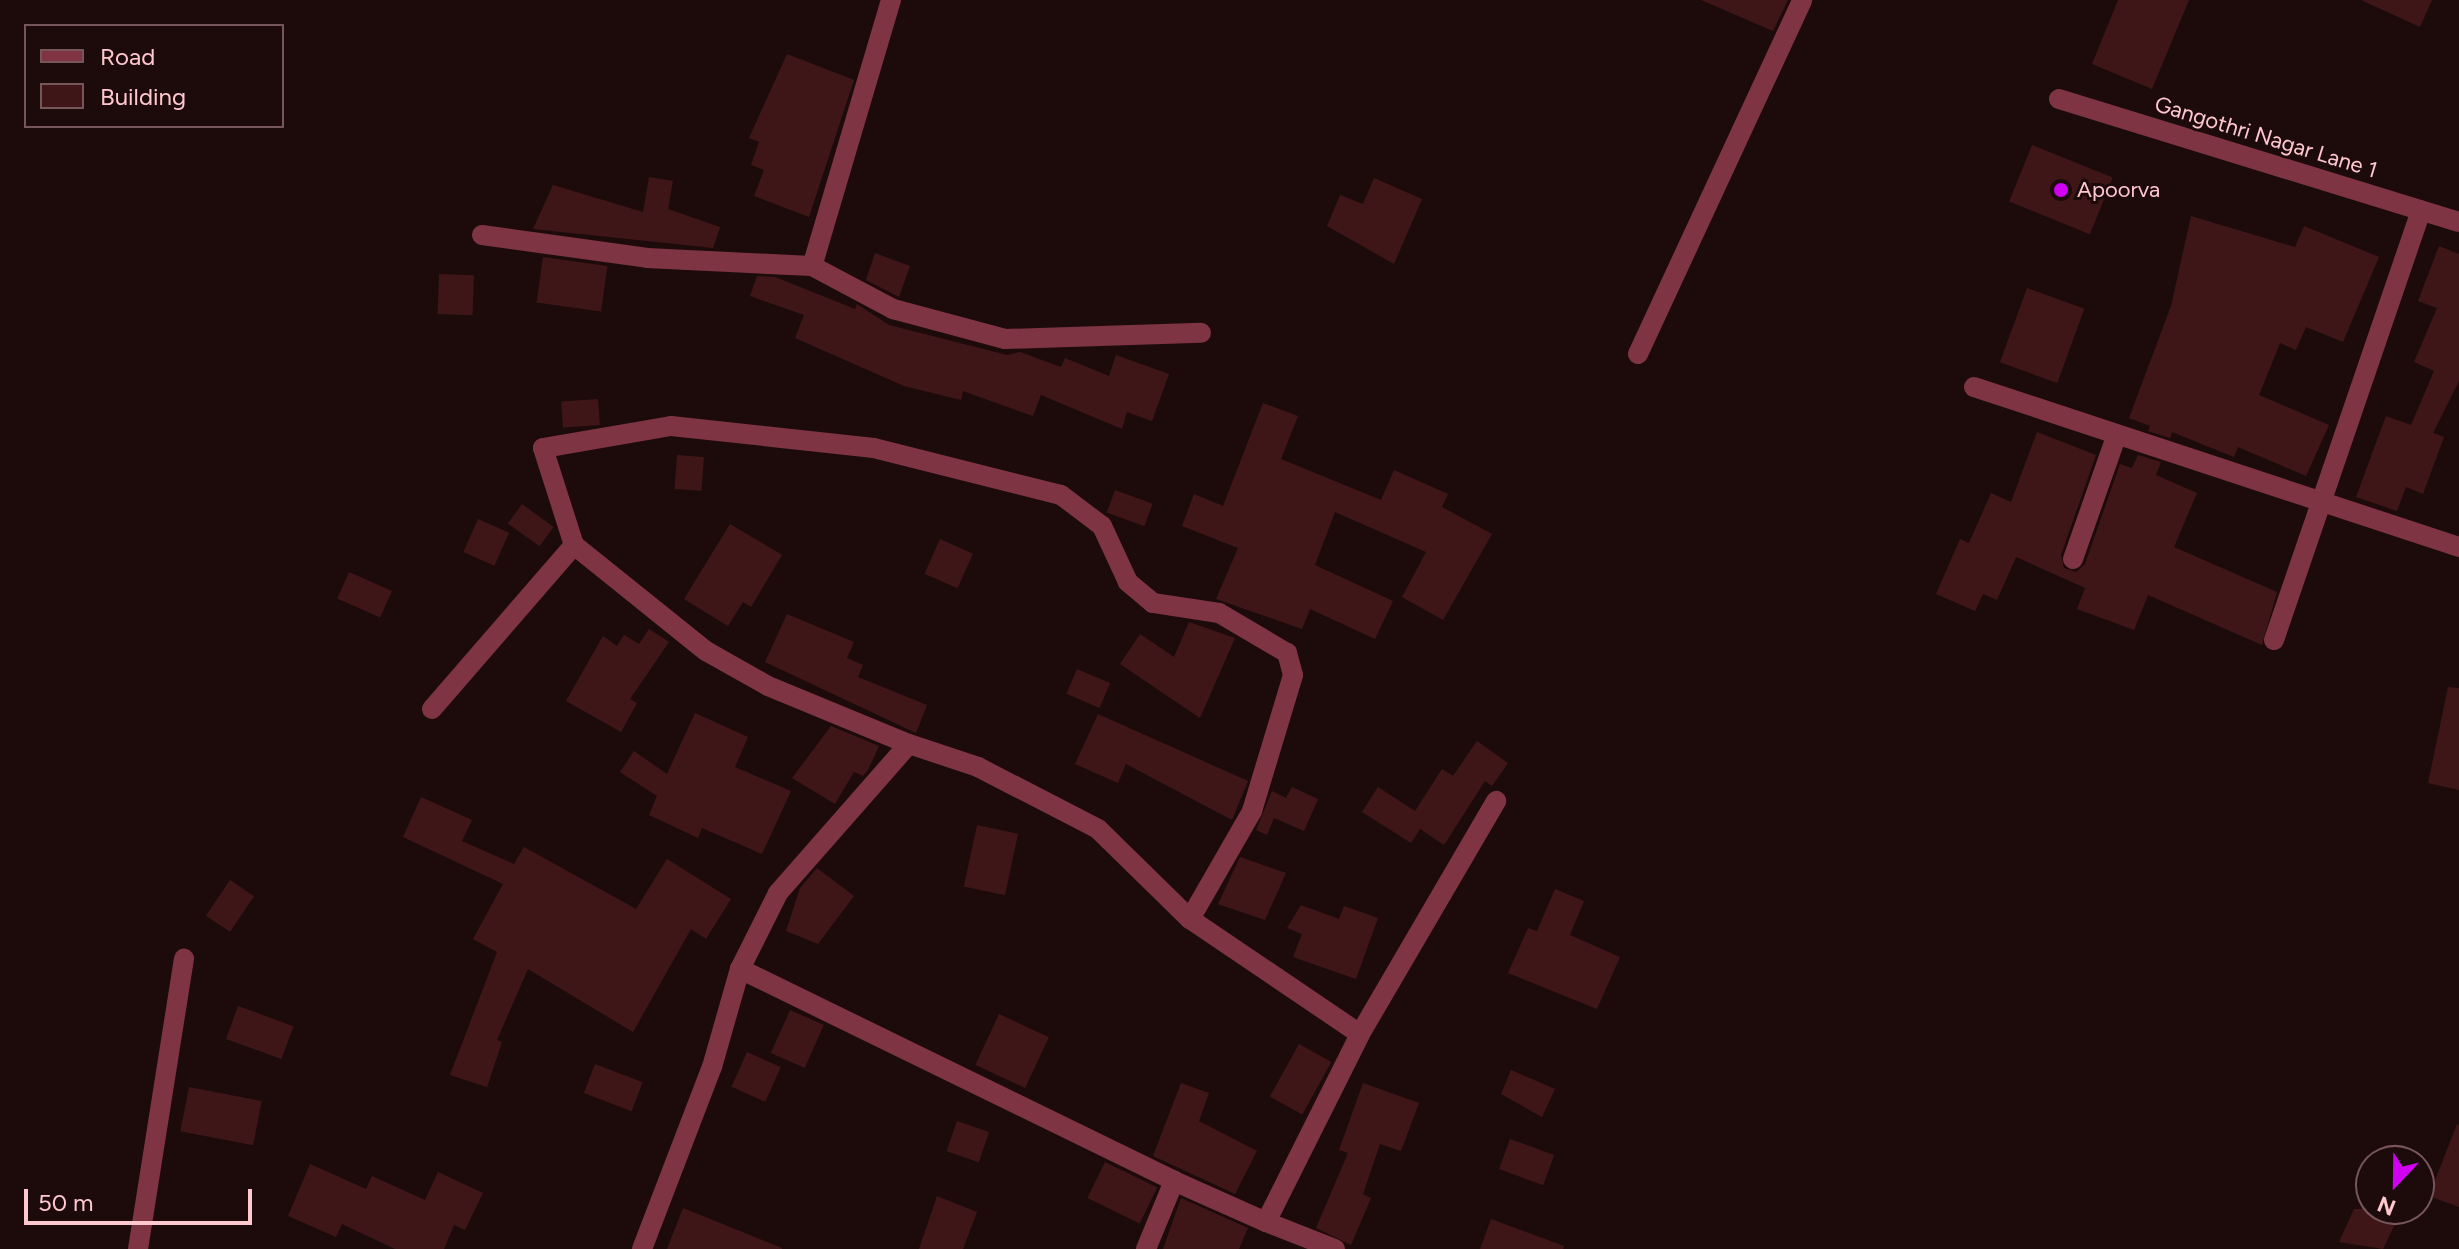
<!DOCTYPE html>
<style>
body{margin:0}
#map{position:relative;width:2459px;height:1249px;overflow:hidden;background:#1d0b0c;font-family:Figtree,sans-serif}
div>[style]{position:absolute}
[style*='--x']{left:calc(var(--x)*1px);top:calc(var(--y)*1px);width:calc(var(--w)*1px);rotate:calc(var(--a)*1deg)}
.building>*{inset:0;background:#3f1618;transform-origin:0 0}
.minor>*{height:20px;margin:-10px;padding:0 10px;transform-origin:10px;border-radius:10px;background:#7e3443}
.dots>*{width:22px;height:22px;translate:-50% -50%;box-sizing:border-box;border:4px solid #1d0b0c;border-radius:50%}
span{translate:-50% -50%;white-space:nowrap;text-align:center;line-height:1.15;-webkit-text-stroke:6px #1d0b0c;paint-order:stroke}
.street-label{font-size:22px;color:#ffc7ce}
.poi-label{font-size:22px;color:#ffc7ce}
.left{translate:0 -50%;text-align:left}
.legend{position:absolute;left:24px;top:24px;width:260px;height:104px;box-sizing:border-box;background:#1d0b0c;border:2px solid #77565a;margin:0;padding:10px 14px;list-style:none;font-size:24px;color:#ffc7ce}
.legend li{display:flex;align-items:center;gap:16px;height:40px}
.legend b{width:40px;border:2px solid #77565a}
.north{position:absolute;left:2355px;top:1145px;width:80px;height:80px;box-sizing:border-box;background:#1d0b0c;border:2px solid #77565a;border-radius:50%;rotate:202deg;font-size:22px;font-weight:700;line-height:32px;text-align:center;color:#ffc7ce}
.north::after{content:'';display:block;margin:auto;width:28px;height:36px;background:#d100f2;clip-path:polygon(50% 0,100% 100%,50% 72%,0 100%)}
.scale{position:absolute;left:24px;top:1189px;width:228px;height:36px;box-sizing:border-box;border:4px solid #ffc7ce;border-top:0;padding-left:10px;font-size:24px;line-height:28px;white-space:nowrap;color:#ffc7ce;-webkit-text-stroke:6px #1d0b0c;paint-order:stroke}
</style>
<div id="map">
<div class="building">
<div style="clip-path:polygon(1701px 0,1788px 0,1773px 31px)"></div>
<div style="clip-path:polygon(2118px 0,2189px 0,2152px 89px,2092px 64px)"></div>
<div style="clip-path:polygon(2361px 0,2432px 0,2420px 27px)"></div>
<div style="clip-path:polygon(787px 54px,854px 80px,809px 217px,754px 196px,764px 170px,751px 165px,759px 142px,749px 138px)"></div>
<div style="left:2032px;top:145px;width:87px;height:61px;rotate:22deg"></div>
<div style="clip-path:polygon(649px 177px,673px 181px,668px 209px,720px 227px,713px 248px,533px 229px,553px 185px,643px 212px)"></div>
<div style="clip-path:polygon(1374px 178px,1422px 199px,1394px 264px,1327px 226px,1340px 195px,1363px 204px)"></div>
<div style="clip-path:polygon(2191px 216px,2295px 247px,2304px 226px,2379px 257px,2343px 342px,2306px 327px,2296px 350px,2280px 343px,2259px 395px,2329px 425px,2306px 476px,2238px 447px,2234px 457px,2172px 432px,2170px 438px,2148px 431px,2150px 426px,2129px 418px,2171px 306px)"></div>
<div style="clip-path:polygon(2439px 246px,2459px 254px,2459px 381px,2433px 433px,2444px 437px,2423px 494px,2406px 487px,2397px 511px,2356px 497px,2386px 416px,2411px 425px,2434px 371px,2414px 362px,2437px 308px,2418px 301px)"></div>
<div style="clip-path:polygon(875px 253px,910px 266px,899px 297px,866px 280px)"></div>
<div style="left:543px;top:257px;width:65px;height:46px;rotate:8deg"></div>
<div style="left:439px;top:274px;width:35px;height:40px;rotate:2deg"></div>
<div style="clip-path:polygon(757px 276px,775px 277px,855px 309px,857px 304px,889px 325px,1007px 355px,1020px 352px,1061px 367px,1065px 358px,1109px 376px,1116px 355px,1169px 374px,1152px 421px,1127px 412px,1122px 429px,1041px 395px,1033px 416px,963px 391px,961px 400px,904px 386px,795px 338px,804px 315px,750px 296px)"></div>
<div style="left:2027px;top:288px;width:61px;height:79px;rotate:20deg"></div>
<div style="left:598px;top:399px;width:26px;height:37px;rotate:86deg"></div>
<div style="clip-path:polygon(1263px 403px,1298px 416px,1281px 459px,1381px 500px,1394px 470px,1448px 494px,1442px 507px,1492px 534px,1443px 620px,1402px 597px,1426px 552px,1335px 512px,1315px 565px,1393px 601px,1375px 639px,1310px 609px,1302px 629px,1216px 599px,1238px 548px,1182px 526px,1194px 494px,1223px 506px)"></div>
<div style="clip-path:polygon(2037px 432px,2096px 455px,2061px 555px,2064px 568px,2076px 572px,2085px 564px,2120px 464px,2132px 468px,2138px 455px,2161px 462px,2156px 475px,2197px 493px,2174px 547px,2277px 592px,2262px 645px,2148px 595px,2134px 630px,2077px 609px,2085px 588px,2016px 557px,1997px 600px,1983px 594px,1975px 611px,1936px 594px,1960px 539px,1969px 543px,1991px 493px,2011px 502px)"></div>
<div style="left:677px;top:455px;width:27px;height:34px;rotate:4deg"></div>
<div style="left:1115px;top:490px;width:40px;height:24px;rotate:20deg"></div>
<div style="left:522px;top:504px;width:39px;height:24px;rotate:36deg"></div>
<div style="left:478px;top:519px;width:34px;height:36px;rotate:24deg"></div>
<div style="clip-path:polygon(730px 524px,782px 555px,751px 607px,743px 602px,728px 626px,684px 599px)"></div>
<div style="left:940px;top:539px;width:36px;height:38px;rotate:24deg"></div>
<div style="left:349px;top:572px;width:47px;height:29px;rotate:24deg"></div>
<div style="clip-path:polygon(787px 614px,854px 642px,847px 658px,863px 665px,858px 677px,927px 705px,916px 733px,765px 662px)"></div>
<div style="clip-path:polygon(1189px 622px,1235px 638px,1200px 718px,1120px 664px,1140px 634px,1174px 657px)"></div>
<div style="clip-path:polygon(649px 629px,669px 642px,630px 699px,637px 703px,621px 732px,566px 701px,603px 636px,617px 646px,624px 635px,639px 644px)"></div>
<div style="left:1077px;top:669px;width:36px;height:27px;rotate:23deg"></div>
<div style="clip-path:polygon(2448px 687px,2459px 688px,2459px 790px,2428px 783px)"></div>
<div style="clip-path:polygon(695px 713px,748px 737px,735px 767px,791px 791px,762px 854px,702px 828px,698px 838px,649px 815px,657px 796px,620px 772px,634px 751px,667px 774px)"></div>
<div style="clip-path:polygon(1098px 714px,1248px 781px,1232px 820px,1126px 764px,1118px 783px,1075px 764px)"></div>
<div style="clip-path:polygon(831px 726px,879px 746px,868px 770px,863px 776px,854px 772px,835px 804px,792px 778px)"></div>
<div style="clip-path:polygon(1477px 741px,1508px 763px,1492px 786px,1485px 781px,1444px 845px,1420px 829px,1411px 843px,1362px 812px,1378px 787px,1415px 811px,1442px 769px,1453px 776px)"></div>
<div style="clip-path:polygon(1292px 787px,1318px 799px,1304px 831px,1274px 818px,1267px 835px,1256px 830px,1272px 791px,1286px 798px)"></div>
<div style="clip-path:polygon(421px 797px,472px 820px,462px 841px,514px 864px,524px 847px,636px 909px,667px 859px,731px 899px,706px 939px,691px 929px,633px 1032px,528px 969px,497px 1040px,502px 1042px,487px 1087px,450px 1075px,497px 952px,473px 939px,503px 884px,403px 837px)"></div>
<div style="left:977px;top:825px;width:42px;height:63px;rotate:12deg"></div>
<div style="clip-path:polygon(1240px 857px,1286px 873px,1265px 920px,1218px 904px)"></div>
<div style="clip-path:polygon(817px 868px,854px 896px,818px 944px,786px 931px,800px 888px)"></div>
<div style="left:230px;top:880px;width:29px;height:43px;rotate:34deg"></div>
<div style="clip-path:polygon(1555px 889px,1584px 901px,1570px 935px,1620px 957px,1597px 1009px,1508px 973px,1528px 928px,1537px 931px)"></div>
<div style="clip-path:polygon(1301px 905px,1339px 919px,1344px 906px,1378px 918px,1356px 979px,1293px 957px,1302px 934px,1287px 928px)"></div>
<div style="left:238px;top:1006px;width:59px;height:35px;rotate:20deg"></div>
<div style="left:790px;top:1010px;width:37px;height:47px;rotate:24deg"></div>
<div style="left:999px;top:1014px;width:55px;height:56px;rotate:25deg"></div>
<div style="left:1299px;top:1044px;width:37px;height:60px;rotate:29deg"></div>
<div style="left:747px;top:1052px;width:37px;height:38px;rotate:24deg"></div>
<div style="left:595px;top:1064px;width:51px;height:31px;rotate:21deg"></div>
<div style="clip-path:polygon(1511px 1070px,1555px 1089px,1542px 1117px,1501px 1094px)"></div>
<div style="clip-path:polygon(1181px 1083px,1209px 1093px,1199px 1121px,1257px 1151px,1235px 1194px,1153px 1156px)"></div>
<div style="clip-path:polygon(1363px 1083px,1419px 1103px,1401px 1151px,1380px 1144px,1363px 1194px,1371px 1198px,1351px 1245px,1316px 1228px,1348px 1153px,1339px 1150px)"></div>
<div style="left:189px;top:1087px;width:74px;height:45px;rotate:11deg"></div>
<div style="left:957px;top:1121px;width:34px;height:32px;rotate:19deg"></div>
<div style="clip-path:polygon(2457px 1124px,2459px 1125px,2459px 1207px,2429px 1196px)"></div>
<div style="left:1510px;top:1139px;width:47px;height:32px;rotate:20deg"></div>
<div style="left:1105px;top:1162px;width:58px;height:40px;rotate:26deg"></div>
<div style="clip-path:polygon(310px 1164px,366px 1189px,372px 1176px,425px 1200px,438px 1172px,483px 1193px,465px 1230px,454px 1225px,444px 1249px,395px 1249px,342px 1224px,336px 1237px,288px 1216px)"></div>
<div style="clip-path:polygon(937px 1196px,977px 1212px,963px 1249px,919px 1249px)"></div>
<div style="clip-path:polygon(1181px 1198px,1248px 1228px,1239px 1249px,1163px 1249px)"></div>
<div style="clip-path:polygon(683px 1208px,782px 1248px,782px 1249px,667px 1249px)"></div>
<div style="clip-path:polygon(2354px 1209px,2402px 1209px,2383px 1249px,2339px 1242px)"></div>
<div style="clip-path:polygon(1491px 1219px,1564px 1246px,1563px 1249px,1480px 1249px)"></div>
</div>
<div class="minor">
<div style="--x:891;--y:0;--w:277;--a:106.5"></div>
<div style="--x:812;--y:266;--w:92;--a:28"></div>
<div style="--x:893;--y:309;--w:116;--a:15"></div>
<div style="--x:1005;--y:339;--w:196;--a:-1.8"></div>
<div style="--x:2059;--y:99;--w:418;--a:17.1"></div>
<div style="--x:482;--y:235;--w:167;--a:7.9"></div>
<div style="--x:647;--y:258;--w:165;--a:2.8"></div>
<div style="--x:1638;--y:354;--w:390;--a:-65.1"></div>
<div style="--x:1974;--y:387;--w:511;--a:18.26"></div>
<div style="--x:2073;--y:559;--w:129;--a:-70.6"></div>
<div style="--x:2274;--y:640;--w:454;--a:-71.1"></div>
<div style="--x:432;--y:709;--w:217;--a:-49.1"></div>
<div style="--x:1190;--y:919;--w:205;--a:34.1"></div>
<div style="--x:740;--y:969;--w:483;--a:26"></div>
<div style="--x:1266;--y:1222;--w:74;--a:21.4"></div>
<div style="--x:138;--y:1249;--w:294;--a:-81"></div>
<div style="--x:642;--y:1249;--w:195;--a:-69"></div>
<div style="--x:712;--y:1067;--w:102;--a:-74.1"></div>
<div style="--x:740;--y:969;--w:85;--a:-63.4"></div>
<div style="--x:778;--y:893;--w:198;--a:-48.7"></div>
<div style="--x:909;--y:744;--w:73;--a:18.4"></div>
<div style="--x:978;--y:767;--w:135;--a:27.3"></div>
<div style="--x:1098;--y:829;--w:129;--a:44.4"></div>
<div style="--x:1190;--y:919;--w:125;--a:-60.1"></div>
<div style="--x:1252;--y:811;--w:142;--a:-73.2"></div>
<div style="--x:1293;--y:675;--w:23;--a:-105"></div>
<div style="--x:1287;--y:653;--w:79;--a:-149.5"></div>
<div style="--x:1219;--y:613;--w:67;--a:-171.4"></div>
<div style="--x:1153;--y:603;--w:33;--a:-140"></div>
<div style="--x:1128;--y:582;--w:62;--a:-114.9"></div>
<div style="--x:1102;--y:526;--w:51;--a:-142.9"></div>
<div style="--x:1061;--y:495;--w:193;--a:-165.9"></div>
<div style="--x:874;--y:448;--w:204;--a:-173.8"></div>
<div style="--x:671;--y:426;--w:130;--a:170.2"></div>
<div style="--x:543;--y:448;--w:102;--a:72.3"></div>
<div style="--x:574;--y:545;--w:169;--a:38.8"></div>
<div style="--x:706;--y:651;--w:71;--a:29.4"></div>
<div style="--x:768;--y:686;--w:152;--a:22.4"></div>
<div style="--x:1146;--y:1249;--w:74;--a:-67.6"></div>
<div style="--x:1174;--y:1181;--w:101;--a:24"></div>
<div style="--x:1266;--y:1222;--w:210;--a:-63.4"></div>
<div style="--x:1360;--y:1034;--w:270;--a:-59.7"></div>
</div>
<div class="dots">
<div style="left:2061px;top:190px;background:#d100f2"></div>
</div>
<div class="street-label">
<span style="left:2266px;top:137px;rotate:17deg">Gangothri Nagar Lane 1</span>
</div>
<div class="poi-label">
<span class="left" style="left:2077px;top:190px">Apoorva</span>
</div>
<ul class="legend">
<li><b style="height:10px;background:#7e3443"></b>Road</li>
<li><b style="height:22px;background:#3f1618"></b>Building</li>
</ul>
<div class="north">N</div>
<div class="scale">50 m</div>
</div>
